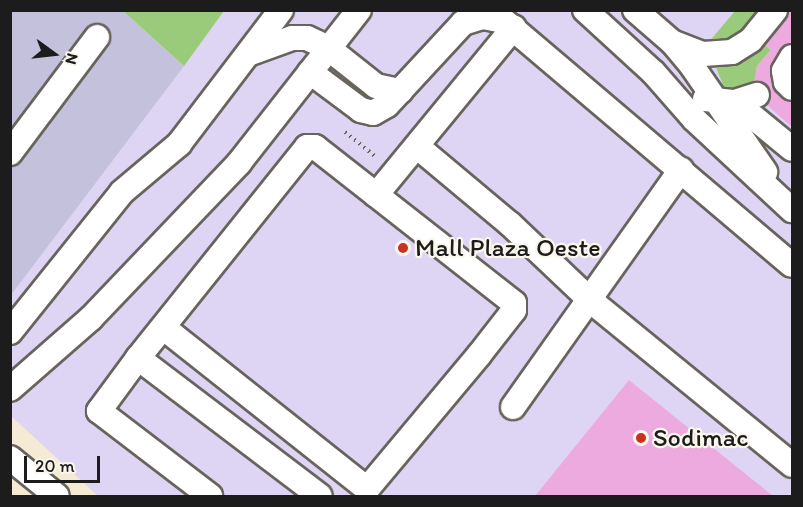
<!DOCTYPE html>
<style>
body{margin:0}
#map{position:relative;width:803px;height:507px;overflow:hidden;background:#f5ebd5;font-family:Itim,sans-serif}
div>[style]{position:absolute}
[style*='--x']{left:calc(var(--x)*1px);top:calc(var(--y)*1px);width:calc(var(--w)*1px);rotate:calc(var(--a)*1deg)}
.built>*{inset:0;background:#ded5f5}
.industrial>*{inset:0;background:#c3c1db}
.green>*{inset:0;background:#9acb7a}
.building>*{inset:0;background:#edaadf}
.path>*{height:4px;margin-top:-2px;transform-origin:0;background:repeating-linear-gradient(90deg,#68645d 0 1.5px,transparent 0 6px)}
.roads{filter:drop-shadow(2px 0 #68645d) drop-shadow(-2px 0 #68645d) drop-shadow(0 2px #68645d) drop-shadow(0 -2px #68645d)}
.minor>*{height:24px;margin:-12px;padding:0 12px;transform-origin:12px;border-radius:12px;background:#fff}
.dots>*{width:16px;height:16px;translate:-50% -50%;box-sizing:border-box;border:3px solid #fbf7ec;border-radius:50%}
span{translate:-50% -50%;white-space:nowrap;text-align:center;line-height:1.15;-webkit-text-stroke:4.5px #fbf7ec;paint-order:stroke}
.poi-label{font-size:26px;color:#1c1c1c}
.left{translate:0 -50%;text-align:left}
.frame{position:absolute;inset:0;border:12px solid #1c1c1c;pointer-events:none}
.north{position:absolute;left:24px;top:24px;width:60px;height:60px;-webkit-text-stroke:4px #fbf7ec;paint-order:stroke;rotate:105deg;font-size:16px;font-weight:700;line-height:24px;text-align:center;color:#1c1c1c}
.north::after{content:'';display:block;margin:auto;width:21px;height:27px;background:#1c1c1c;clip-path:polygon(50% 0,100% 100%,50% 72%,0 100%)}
.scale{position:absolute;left:24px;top:456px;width:76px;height:27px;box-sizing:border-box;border:3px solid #1c1c1c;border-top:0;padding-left:8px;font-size:18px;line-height:21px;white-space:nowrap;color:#1c1c1c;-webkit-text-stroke:4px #fbf7ec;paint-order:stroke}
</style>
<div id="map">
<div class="built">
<div style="clip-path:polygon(224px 11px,792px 11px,792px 496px,98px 496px,11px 416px,10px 295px)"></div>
</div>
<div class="industrial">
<div style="clip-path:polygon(11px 11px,123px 11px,184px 66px,11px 295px)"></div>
</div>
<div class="green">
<div style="clip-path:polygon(123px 11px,224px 11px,184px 66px)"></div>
<div style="clip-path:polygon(735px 11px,768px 11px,743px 39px,708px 43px)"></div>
<div style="clip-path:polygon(760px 41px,771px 50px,757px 66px,754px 88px,725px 90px,715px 65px)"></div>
</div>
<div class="building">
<div style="clip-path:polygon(789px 10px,792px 10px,792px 43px,780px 50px,770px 74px,776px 92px,792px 102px,792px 127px,767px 105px,771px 97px,767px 85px,754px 81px,757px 66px,771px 50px,765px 45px)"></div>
<div style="clip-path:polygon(629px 380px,773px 496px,535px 496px)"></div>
</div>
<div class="path">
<div style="--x:345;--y:132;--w:40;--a:39"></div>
</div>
<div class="roads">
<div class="minor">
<div style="--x:585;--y:10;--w:92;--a:42.4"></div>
<div style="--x:653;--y:72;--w:62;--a:48.9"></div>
<div style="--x:694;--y:119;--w:134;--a:42.9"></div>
<div style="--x:635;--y:10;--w:50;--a:41"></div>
<div style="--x:673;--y:43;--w:30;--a:50"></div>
<div style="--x:692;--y:66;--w:129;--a:55.4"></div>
<div style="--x:674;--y:43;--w:31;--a:21"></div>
<div style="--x:703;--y:54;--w:29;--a:-4"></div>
<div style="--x:732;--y:52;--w:22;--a:-32"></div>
<div style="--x:751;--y:40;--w:38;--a:-51"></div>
<div style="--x:248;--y:54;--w:47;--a:-20"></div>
<div style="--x:292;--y:38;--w:15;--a:0"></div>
<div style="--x:307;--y:38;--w:23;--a:25"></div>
<div style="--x:328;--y:48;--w:61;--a:38.4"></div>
<div style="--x:376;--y:86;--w:25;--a:12"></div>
<div style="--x:792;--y:57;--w:16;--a:120"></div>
<div style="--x:784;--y:71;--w:11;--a:80"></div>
<div style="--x:786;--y:82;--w:8;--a:45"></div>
<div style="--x:310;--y:72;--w:64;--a:36.7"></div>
<div style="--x:361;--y:110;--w:12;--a:14"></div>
<div style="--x:373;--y:113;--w:16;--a:-30"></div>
<div style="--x:387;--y:105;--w:112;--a:-47.2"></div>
<div style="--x:463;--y:23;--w:21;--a:-17"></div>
<div style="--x:483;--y:17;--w:21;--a:11"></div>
<div style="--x:504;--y:21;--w:377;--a:40.3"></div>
<div style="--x:705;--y:99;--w:30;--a:6"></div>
<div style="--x:735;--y:102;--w:23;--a:-18"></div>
<div style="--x:735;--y:102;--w:74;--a:39.5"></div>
<div style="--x:419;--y:148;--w:119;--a:39.9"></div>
<div style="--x:510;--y:224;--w:112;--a:43.5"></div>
<div style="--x:591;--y:301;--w:259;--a:39.2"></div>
<div style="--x:10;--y:153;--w:145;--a:-53.1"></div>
<div style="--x:376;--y:195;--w:217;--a:-50.6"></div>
<div style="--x:164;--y:328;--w:259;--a:38.4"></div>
<div style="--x:367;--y:489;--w:175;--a:-50.1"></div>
<div style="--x:479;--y:355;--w:57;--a:-52.1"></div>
<div style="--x:514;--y:310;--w:7;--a:-90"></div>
<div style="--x:514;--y:303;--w:253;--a:-141.9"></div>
<div style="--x:315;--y:147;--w:8;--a:180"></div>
<div style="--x:307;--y:147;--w:270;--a:128.7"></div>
<div style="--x:138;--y:358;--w:66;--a:126.3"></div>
<div style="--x:99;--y:411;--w:140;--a:37.4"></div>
<div style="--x:10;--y:332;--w:179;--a:-51.3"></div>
<div style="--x:122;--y:192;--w:75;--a:-40.1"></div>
<div style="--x:179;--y:144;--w:168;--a:-52.7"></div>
<div style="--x:138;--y:358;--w:228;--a:37.2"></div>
<div style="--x:10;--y:389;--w:108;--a:-41.2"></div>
<div style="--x:91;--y:318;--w:214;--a:-46.3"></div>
<div style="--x:239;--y:163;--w:194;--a:-51.9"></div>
<div style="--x:513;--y:407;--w:291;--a:-54.7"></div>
<div style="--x:10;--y:458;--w:60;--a:39"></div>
</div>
</div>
<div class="dots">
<div style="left:403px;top:248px;background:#c8321e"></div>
<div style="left:641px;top:438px;background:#c8321e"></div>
</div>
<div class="poi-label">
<span class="left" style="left:415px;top:248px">Mall Plaza Oeste</span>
<span class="left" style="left:653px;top:438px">Sodimac</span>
</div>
<div class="frame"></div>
<div class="north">N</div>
<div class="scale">20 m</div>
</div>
